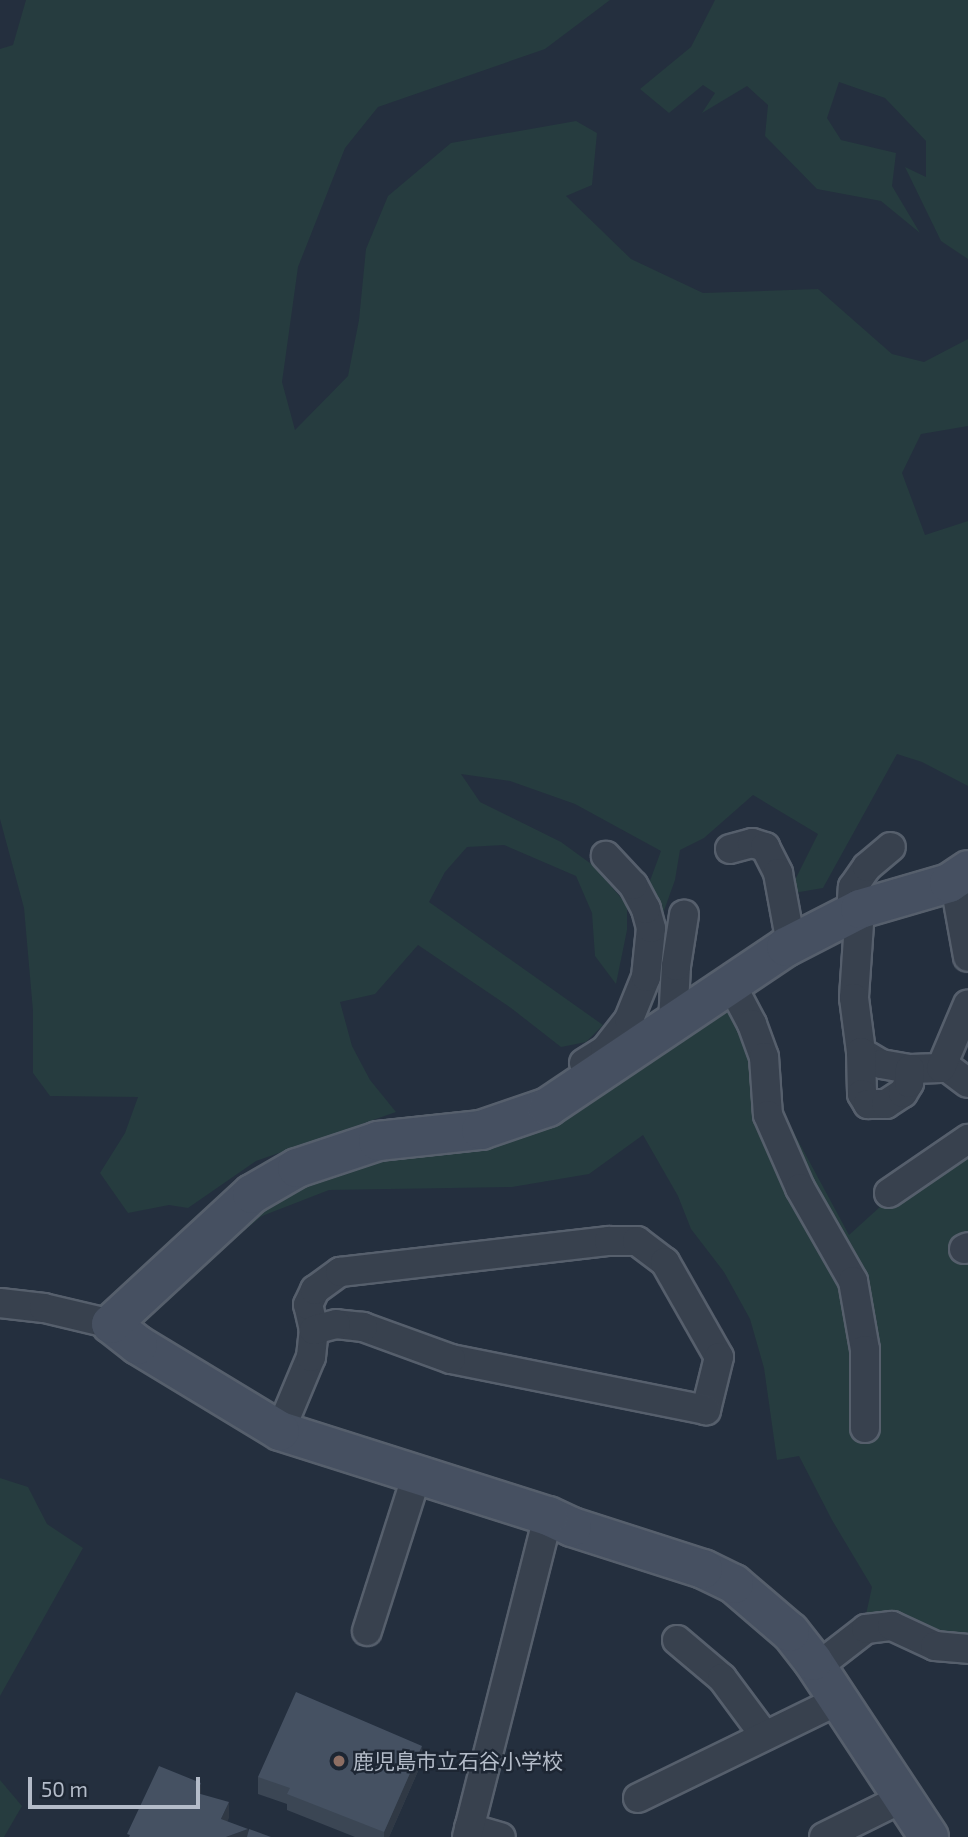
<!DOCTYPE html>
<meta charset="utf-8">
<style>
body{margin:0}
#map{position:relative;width:968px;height:1837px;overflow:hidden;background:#242f3e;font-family:"Exo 2","Noto Sans JP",sans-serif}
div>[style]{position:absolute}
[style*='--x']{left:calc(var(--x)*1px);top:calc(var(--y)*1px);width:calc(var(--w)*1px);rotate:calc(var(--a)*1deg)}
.green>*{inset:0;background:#263c3f}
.roads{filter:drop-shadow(2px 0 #565f6c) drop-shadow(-2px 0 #565f6c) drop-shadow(0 2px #565f6c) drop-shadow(0 -2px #565f6c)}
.street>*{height:28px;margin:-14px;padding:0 14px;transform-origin:14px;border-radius:14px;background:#38414e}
.secondary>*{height:38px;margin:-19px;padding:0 19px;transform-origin:19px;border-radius:19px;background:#465061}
.wall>*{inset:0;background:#3b4654}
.shaded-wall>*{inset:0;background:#303945}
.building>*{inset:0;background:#455162}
.dots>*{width:19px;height:19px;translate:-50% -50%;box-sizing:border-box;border:4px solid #1d2633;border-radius:50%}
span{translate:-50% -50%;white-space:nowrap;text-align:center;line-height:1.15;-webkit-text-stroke:5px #1d2633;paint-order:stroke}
.poi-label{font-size:21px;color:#b4bcc9}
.left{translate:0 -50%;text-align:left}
.scale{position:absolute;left:28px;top:1777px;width:172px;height:32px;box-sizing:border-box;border:4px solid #b4bcc9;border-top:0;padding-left:9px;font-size:21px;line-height:24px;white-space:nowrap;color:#b4bcc9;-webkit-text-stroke:5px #1d2633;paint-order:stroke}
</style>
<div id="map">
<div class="green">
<div style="clip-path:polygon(26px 0,610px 0,545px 49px,378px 107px,345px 148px,298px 267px,282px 382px,295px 430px,348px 376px,359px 320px,366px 249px,388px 196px,451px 143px,576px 121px,597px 133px,592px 185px,566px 196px,631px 259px,703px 293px,818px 289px,892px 354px,924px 362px,968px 339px,968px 426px,921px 434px,902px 473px,925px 535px,968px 521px,968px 786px,922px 762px,897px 754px,823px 888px,788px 894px,818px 834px,753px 795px,704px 838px,680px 850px,675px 880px,642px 972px,644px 897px,661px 851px,575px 804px,510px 781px,461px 774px,480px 802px,561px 842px,594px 866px,627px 905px,627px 930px,616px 984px,595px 956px,592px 913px,576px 876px,504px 845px,467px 847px,445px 872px,429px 902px,603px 1025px,586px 1042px,561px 1047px,511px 1008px,418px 945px,375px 994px,340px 1002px,352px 1046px,370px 1080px,396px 1112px,256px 1161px,188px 1208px,169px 1205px,128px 1213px,100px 1173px,125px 1133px,138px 1097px,50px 1096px,33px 1073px,33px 1011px,24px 908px,0 819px,0 49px,13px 45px)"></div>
<div style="clip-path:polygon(715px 0,968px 0,968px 259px,941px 241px,905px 167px,926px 177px,926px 141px,885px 98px,839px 82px,827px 118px,841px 140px,896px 153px,892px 186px,920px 233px,881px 201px,817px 189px,765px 136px,768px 105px,747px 86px,702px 113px,715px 93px,703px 85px,669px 113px,640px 89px,691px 47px)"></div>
<div style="clip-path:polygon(746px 980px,767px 1083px,849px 1235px,968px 1127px,968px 1634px,893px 1632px,865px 1619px,872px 1587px,832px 1520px,799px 1456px,777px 1460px,764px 1368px,750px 1319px,724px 1272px,691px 1229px,678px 1196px,643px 1135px,589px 1174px,512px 1187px,329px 1190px,262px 1216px,214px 1255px,258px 1196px,370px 1162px,445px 1150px)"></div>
<div style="clip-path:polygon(0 1478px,28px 1487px,47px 1524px,83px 1548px,0 1696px)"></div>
<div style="clip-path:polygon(0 1780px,22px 1806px,4px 1837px,0 1837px)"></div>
</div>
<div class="roads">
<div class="street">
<div style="--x:730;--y:849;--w:23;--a:-15"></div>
<div style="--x:752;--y:843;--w:14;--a:17"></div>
<div style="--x:765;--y:847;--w:29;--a:63"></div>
<div style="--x:778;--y:873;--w:72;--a:79.6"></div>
<div style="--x:954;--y:879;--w:79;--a:79.8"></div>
<div style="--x:860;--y:909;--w:89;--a:93.9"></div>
<div style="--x:854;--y:998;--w:54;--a:82.6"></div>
<div style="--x:861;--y:1052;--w:23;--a:31"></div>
<div style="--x:881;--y:1064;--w:29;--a:10"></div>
<div style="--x:910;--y:1069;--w:38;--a:-2"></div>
<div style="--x:948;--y:1068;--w:25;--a:37"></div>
<div style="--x:851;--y:913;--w:26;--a:-86"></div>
<div style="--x:853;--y:887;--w:24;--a:-55"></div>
<div style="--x:867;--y:867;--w:31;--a:-40"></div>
<div style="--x:731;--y:984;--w:45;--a:62.3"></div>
<div style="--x:752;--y:1024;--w:35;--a:70"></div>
<div style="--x:764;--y:1057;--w:58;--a:86.1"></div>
<div style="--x:768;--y:1115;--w:80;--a:66.3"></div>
<div style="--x:800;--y:1188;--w:107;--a:60.3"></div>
<div style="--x:853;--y:1281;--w:70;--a:80.1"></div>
<div style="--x:865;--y:1350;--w:78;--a:90"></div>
<div style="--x:673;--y:1023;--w:57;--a:-87"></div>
<div style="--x:676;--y:966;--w:52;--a:-81.1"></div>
<div style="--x:861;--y:1052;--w:42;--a:88.6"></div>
<div style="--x:862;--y:1094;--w:12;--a:59"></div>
<div style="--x:868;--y:1104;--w:18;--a:0"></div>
<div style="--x:886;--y:1104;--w:20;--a:-33"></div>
<div style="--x:903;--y:1093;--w:12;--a:-59"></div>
<div style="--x:909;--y:1083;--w:14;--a:-86"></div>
<div style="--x:584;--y:1063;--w:25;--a:-32"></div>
<div style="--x:605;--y:1050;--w:39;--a:-52"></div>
<div style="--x:629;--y:1019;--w:45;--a:-68"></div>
<div style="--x:646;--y:977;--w:49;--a:-84.2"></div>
<div style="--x:651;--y:928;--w:20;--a:-105"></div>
<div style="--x:646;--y:909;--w:27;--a:-118"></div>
<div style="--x:633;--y:885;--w:40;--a:-133"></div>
<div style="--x:941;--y:1068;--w:69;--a:-67.1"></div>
<div style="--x:889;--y:1193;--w:96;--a:-34.4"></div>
<div style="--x:964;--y:1249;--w:4;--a:-27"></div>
<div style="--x:0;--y:1303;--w:44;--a:6.5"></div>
<div style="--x:44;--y:1308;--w:69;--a:13.4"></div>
<div style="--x:280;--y:1431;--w:80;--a:-67.3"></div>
<div style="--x:311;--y:1357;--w:27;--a:-84"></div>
<div style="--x:314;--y:1330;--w:26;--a:-103"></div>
<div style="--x:308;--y:1305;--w:17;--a:-65"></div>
<div style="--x:315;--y:1290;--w:31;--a:-36"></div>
<div style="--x:340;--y:1272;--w:271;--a:-6.6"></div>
<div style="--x:609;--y:1241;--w:28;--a:0"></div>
<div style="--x:637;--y:1241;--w:35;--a:37"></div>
<div style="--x:665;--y:1262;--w:109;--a:60.4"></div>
<div style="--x:719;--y:1357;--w:55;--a:103.8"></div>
<div style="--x:706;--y:1410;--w:260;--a:-168.7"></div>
<div style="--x:451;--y:1359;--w:94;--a:-160"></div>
<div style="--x:363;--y:1327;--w:27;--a:-174"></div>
<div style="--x:336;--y:1324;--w:23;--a:165"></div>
<div style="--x:367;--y:1631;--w:165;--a:-72.3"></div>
<div style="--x:677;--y:1640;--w:59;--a:40.2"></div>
<div style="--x:722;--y:1678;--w:72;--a:53.4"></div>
<div style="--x:817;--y:1667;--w:62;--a:-37.8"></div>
<div style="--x:866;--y:1629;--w:26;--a:-7"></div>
<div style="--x:892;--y:1626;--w:47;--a:24.9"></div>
<div style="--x:935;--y:1646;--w:33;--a:5"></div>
<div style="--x:638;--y:1798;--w:224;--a:-26"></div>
<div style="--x:469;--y:1828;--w:33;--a:16"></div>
<div style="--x:467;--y:1837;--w:331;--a:-75.8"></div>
<div style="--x:824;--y:1837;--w:88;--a:-26.3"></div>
</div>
<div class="secondary">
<div style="--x:929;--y:1837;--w:211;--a:-123.4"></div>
<div style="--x:813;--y:1661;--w:37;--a:-128"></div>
<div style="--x:790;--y:1632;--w:74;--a:-139.4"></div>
<div style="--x:734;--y:1584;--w:34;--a:-154"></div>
<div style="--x:703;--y:1569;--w:138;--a:-162.2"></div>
<div style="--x:572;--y:1527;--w:26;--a:-155"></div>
<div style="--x:548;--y:1516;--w:281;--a:-162.4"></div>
<div style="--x:280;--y:1431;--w:166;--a:-148.8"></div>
<div style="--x:138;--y:1345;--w:34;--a:-142"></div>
<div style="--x:111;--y:1324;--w:192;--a:-42.7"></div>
<div style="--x:252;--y:1194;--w:52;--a:-30"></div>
<div style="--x:297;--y:1168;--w:85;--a:-18.4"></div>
<div style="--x:378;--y:1141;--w:104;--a:-6.1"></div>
<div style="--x:481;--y:1130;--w:71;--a:-18.9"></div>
<div style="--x:548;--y:1107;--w:287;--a:-33.9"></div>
<div style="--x:786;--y:947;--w:83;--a:-27.2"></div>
<div style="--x:860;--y:909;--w:93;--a:-16.3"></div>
<div style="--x:949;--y:883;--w:23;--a:-34"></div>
</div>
</div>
<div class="wall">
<div style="clip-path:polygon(422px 1762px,389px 1837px,355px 1837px,287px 1810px,287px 1804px,258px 1794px,258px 1777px)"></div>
</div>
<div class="shaded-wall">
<div style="clip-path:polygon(422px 1746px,422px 1762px,389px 1837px,384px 1837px,384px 1832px)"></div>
<div style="clip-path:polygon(201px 1783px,201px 1800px,197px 1793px)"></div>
<div style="clip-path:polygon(229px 1802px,229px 1818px,221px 1836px,221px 1819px)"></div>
<div style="clip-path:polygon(248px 1829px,248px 1837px,226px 1837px)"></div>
</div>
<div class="building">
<div style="clip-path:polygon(296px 1692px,422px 1746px,384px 1832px,287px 1794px,290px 1788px,258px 1777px)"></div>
<div style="clip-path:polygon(159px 1766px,201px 1783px,197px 1793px,229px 1802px,221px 1819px,248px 1829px,226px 1837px,129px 1837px,130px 1835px,127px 1834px)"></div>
<div style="clip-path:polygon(249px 1829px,271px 1837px,247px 1837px)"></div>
</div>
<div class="dots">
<div style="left:339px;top:1761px;background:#8d6e63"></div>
</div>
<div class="poi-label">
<span class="left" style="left:353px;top:1761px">鹿児島市立石谷小学校</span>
</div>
<div class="scale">50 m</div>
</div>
